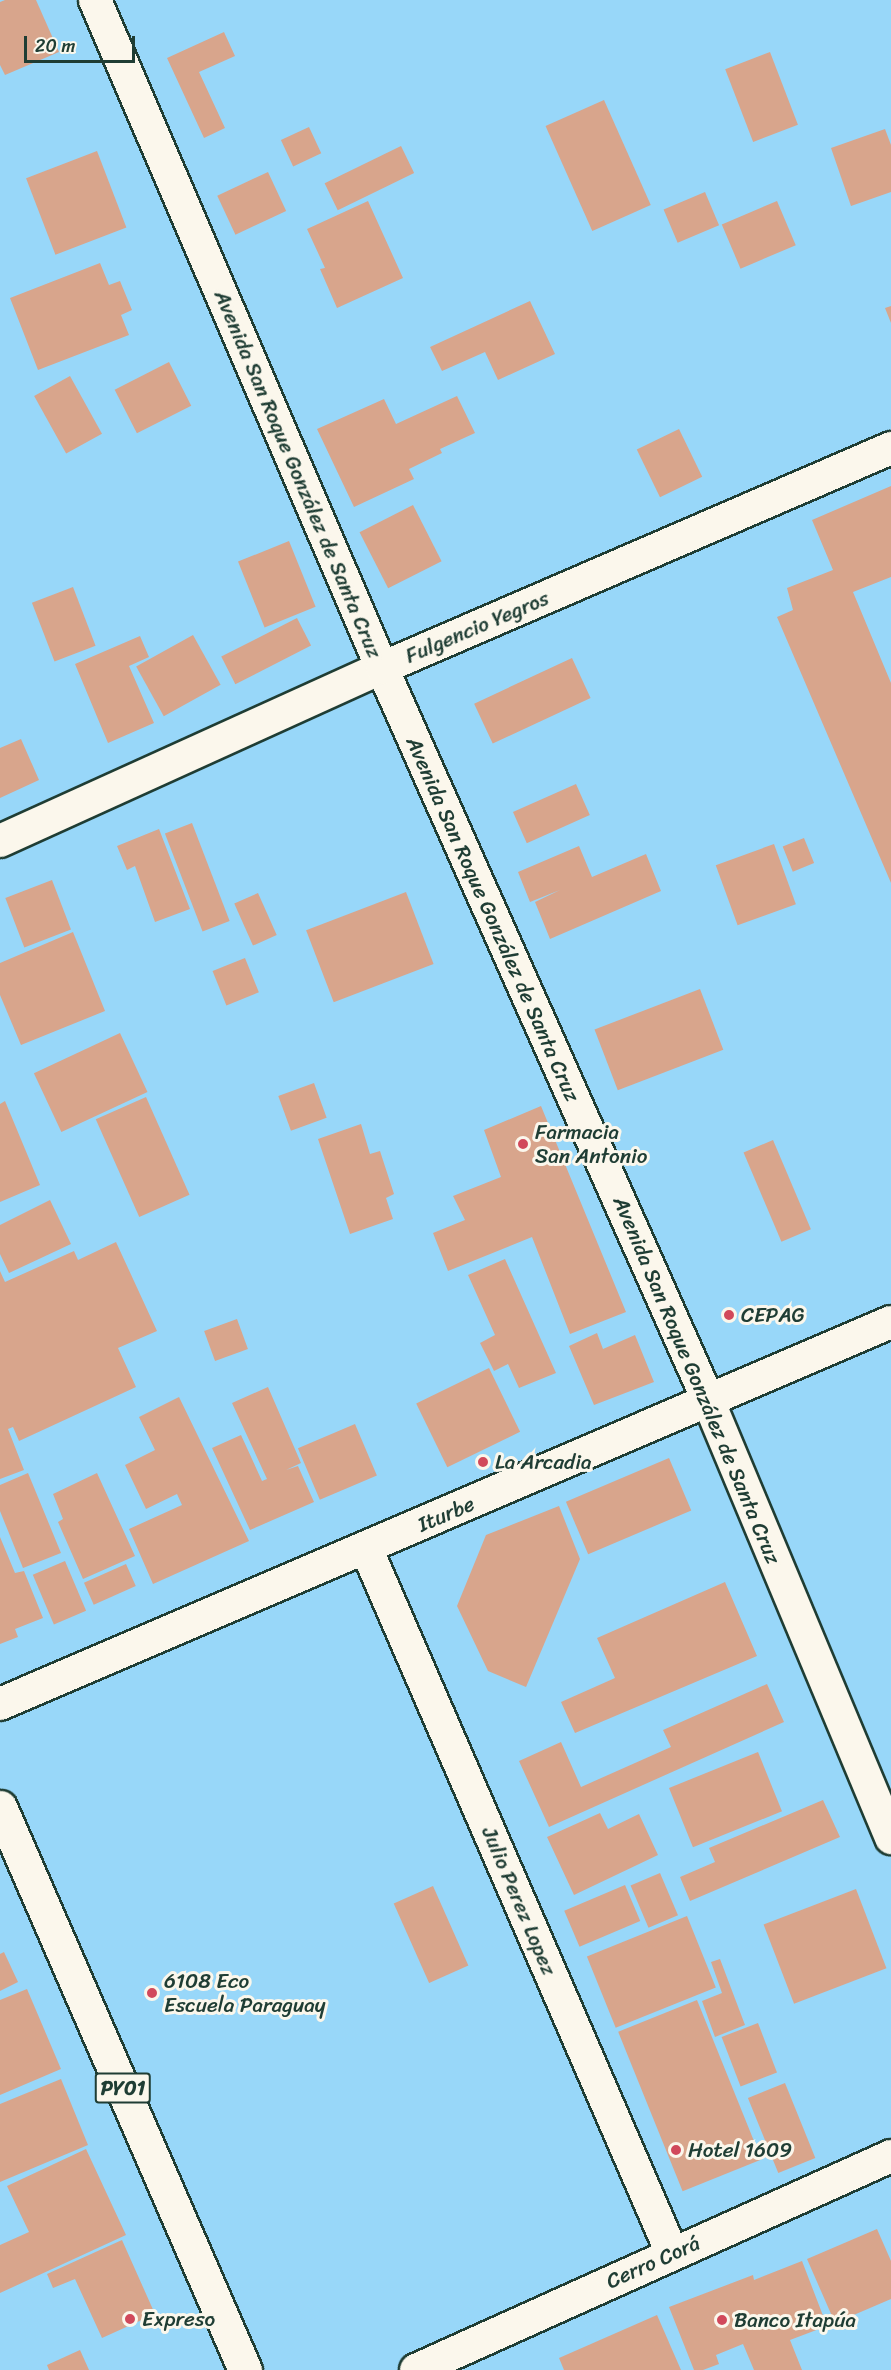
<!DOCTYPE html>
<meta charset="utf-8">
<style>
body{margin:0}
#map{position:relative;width:891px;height:2370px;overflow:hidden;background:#fbf7ec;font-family:Sriracha,sans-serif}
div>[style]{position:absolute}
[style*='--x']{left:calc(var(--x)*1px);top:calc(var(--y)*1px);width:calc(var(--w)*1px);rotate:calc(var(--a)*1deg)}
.water>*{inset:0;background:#98d7f9;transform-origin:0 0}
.building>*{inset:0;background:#d8a58c;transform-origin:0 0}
.roads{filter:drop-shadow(2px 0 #1f3d34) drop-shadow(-2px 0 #1f3d34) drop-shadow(0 2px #1f3d34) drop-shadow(0 -2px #1f3d34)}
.street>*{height:32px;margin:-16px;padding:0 16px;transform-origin:16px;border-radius:16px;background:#fbf7ec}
.highway>*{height:33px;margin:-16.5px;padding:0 16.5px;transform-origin:16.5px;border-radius:16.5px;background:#fbf7ec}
.dots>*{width:16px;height:16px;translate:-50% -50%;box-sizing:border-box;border:3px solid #fbf7ec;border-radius:50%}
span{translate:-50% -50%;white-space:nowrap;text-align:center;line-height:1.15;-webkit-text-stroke:6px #fbf7ec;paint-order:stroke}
.shield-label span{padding:2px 4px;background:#fbf7ec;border:2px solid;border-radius:4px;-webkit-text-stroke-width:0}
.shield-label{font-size:20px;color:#1f3d34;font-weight:700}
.street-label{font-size:21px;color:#1f3d34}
.poi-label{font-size:21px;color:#1f3d34}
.left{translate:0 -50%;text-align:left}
.scale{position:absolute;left:24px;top:36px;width:111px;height:27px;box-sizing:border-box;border:3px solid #1f3d34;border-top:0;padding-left:8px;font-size:18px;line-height:21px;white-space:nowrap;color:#1f3d34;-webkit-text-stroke:4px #fbf7ec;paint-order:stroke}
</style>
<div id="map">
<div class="water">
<div style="left:0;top:0;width:891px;height:2370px"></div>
</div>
<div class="building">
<div style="clip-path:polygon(5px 0,36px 0,59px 52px,5px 75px,0 65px,0 2px)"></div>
<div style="clip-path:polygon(224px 32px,235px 56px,199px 72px,225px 128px,204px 138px,167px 58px)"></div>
<div style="left:770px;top:52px;width:78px;height:48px;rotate:69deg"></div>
<div style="left:604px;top:100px;width:115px;height:64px;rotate:66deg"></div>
<div style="left:309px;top:127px;width:29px;height:31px;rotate:65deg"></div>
<div style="clip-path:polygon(885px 129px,891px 145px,891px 192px,851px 206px,831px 148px)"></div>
<div style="left:401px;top:146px;width:30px;height:85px;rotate:64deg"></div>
<div style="left:97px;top:151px;width:82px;height:76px;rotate:69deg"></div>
<div style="left:268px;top:172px;width:43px;height:56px;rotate:65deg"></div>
<div style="left:705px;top:192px;width:36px;height:45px;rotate:67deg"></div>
<div style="clip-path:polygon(368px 201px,403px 278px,337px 308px,320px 269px,325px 268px,307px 229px)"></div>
<div style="left:777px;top:201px;width:48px;height:60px;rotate:67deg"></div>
<div style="clip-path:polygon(100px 263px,109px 285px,120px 281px,132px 310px,121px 315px,129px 335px,38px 370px,10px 298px)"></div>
<div style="clip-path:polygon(530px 301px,555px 354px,498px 380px,485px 352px,442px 371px,430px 347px)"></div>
<div style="clip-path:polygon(891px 306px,891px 323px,885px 308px)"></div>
<div style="left:169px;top:362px;width:49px;height:61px;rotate:63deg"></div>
<div style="left:70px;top:376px;width:66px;height:41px;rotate:61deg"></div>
<div style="clip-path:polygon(457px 396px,475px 433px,440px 449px,442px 453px,409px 469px,414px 479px,354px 507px,317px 429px,384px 399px,396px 424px)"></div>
<div style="left:679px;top:429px;width:53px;height:47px;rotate:64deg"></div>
<div style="clip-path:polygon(891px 486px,891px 577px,853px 592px,891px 683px,891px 883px,777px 617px,793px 610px,787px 588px,833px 570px,812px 520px)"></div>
<div style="left:413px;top:505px;width:63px;height:60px;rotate:63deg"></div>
<div style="left:289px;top:541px;width:71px;height:55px;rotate:68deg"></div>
<div style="left:73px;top:587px;width:63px;height:44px;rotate:69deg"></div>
<div style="left:297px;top:618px;width:31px;height:85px;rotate:63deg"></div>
<div style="left:193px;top:635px;width:57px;height:65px;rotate:61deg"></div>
<div style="clip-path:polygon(140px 636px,149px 657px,129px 666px,154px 723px,108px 743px,75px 664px)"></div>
<div style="left:572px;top:658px;width:44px;height:108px;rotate:65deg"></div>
<div style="clip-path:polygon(21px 739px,39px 780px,0 798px,0 748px)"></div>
<div style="left:576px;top:784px;width:34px;height:69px;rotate:66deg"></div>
<div style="left:192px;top:823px;width:105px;height:29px;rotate:69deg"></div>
<div style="clip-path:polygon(159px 829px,190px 909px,155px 922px,135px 866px,127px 870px,117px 846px)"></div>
<div style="left:804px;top:838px;width:27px;height:23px;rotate:68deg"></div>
<div style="left:774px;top:844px;width:64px;height:62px;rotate:70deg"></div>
<div style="clip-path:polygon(579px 846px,592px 877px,646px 854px,661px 891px,550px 939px,535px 902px,560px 890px,530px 902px,518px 872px)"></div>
<div style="left:52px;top:880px;width:53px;height:50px;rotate:69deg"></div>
<div style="left:406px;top:892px;width:77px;height:107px;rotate:69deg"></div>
<div style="left:258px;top:893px;width:46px;height:26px;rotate:66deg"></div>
<div style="clip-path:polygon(73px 932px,105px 1011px,21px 1045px,0 995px,0 963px)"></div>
<div style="left:245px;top:958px;width:37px;height:35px;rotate:68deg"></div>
<div style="left:700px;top:989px;width:65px;height:113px;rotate:69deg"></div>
<div style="left:120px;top:1033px;width:65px;height:95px;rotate:65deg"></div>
<div style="left:314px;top:1083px;width:37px;height:38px;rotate:70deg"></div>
<div style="left:146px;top:1097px;width:107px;height:55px;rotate:66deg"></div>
<div style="clip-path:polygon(5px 1101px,40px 1185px,0 1202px,0 1104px)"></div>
<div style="clip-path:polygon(541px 1106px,626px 1312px,570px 1334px,532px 1237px,448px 1271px,433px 1233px,465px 1220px,453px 1196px,501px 1177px,484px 1130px)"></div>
<div style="clip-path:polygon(361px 1124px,370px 1154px,380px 1151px,394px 1194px,386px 1198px,393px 1219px,350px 1234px,318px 1139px)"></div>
<div style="left:773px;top:1140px;width:97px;height:32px;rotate:67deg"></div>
<div style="clip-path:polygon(50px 1200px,71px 1244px,9px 1273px,0 1254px,0 1225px)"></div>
<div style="clip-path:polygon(116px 1242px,157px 1331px,118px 1348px,136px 1387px,19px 1441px,13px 1427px,8px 1429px,24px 1470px,0 1479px,0 1271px,5px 1282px,74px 1251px,78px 1260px)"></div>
<div style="clip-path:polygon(505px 1259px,556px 1373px,519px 1388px,508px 1364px,494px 1371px,480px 1343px,495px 1335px,468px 1275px)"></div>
<div style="left:237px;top:1319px;width:32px;height:35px;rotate:70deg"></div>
<div style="clip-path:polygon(597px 1333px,603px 1349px,635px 1335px,654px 1382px,594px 1405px,569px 1346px)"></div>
<div style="left:489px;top:1368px;width:71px;height:81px;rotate:64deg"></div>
<div style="clip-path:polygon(268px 1387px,301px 1463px,286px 1470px,298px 1466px,314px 1502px,250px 1530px,212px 1448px,241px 1435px,262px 1481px,267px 1479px,232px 1403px)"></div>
<div style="clip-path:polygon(179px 1397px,249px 1541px,153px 1584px,129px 1529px,182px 1505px,177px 1494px,146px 1509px,125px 1465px,155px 1450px,139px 1417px)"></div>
<div style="left:355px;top:1424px;width:56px;height:62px;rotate:67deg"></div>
<div style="left:669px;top:1458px;width:57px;height:112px;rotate:67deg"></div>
<div style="clip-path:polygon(28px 1473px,61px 1553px,23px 1568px,0 1511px,0 1485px)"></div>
<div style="clip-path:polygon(97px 1473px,135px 1556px,83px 1579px,58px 1522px,63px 1519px,53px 1494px)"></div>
<div style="clip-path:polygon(559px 1506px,580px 1559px,526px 1687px,488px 1671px,457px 1606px,486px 1535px)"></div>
<div style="clip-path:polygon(0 1537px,15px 1573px,24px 1571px,43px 1618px,15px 1629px,18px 1637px,0 1644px)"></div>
<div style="left:65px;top:1561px;width:54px;height:35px;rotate:67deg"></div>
<div style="left:126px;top:1564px;width:24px;height:46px;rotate:66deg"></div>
<div style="clip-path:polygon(725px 1582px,757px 1656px,575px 1733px,561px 1702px,615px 1678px,597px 1638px)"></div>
<div style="clip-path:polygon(767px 1684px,784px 1722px,549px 1827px,519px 1761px,561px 1742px,581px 1787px,671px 1747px,663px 1730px)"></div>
<div style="left:758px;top:1752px;width:64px;height:96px;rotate:68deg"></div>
<div style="clip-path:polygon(823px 1800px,840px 1837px,690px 1901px,680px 1877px,715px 1862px,709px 1848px)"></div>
<div style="clip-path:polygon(600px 1813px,608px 1829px,639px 1814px,658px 1855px,574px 1895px,547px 1837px)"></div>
<div style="left:660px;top:1873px;width:46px;height:32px;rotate:67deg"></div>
<div style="left:625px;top:1885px;width:39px;height:66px;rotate:67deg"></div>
<div style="left:433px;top:1886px;width:87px;height:43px;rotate:66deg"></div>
<div style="left:856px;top:1889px;width:85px;height:99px;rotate:69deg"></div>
<div style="left:687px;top:1916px;width:77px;height:108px;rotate:68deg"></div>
<div style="clip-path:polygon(4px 1952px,18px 1982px,0 1991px,0 1954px)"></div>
<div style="clip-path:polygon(720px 1959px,745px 2025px,715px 2037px,702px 2001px,722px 1993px,711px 1962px)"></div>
<div style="clip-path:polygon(27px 1989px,61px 2069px,0 2095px,0 2000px)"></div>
<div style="left:697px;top:2000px;width:172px;height:85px;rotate:68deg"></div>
<div style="left:758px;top:2023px;width:53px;height:39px;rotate:69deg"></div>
<div style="clip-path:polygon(61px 2079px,88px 2145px,0 2182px,0 2104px)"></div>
<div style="left:785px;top:2083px;width:81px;height:40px;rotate:68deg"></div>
<div style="clip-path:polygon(86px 2149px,126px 2235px,0 2293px,0 2245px,29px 2232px,7px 2186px)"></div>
<div style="clip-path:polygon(877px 2229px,891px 2261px,891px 2299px,835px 2323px,807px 2259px)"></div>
<div style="clip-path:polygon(122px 2240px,155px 2314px,102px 2338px,75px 2279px,53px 2288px,47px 2274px)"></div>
<div style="clip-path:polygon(802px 2261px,827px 2326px,790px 2340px,802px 2370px,754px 2370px,743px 2344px,716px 2355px,719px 2364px,703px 2370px,694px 2370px,669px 2307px,753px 2275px,754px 2280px)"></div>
<div style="clip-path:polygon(657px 2315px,681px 2370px,564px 2370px,559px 2358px)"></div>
<div style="clip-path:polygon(80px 2350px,89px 2370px,49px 2370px,47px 2365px)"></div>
</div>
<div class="roads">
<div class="street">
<div style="--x:95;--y:0;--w:727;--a:66.75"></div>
<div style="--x:382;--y:668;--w:801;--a:65.99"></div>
<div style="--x:708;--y:1400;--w:475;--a:67.3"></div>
<div style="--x:0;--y:841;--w:419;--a:-24.4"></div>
<div style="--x:382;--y:668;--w:555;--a:-23.37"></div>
<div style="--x:366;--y:1548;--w:769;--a:66.54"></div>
<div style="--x:0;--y:1704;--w:969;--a:-23.21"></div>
<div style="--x:416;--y:2370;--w:521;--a:-24.25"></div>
</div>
<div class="highway">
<div style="--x:0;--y:1807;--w:614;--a:66.48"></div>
</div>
</div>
<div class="dots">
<div style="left:523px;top:1144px;background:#d1495b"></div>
<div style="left:729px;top:1315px;background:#d1495b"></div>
<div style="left:483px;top:1462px;background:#d1495b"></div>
<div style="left:152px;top:1993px;background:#d1495b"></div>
<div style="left:676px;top:2150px;background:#d1495b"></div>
<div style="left:130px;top:2319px;background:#d1495b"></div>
<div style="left:722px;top:2320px;background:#d1495b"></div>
</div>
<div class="shield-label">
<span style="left:123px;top:2088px">PY01</span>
</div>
<div class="street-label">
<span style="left:298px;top:474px;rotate:67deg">Avenida San Roque González de Santa Cruz</span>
<span style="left:477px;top:627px;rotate:-23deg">Fulgencio Yegros</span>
<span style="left:493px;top:919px;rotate:66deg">Avenida San Roque González de Santa Cruz</span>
<span style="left:697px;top:1380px;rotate:67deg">Avenida San Roque González de Santa Cruz</span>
<span style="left:446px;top:1514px;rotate:-23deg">Iturbe</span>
<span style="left:519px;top:1901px;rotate:67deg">Julio Perez Lopez</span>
<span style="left:653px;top:2262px;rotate:-24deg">Cerro Corá</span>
</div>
<div class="poi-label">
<span class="left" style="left:535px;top:1144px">Farmacia<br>San Antonio</span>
<span class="left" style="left:741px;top:1315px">CEPAG</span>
<span class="left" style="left:495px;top:1462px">La Arcadia</span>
<span class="left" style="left:164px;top:1993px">6108 Eco<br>Escuela Paraguay</span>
<span class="left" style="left:688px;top:2150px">Hotel 1609</span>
<span class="left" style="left:142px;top:2319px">Expreso</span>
<span class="left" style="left:734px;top:2320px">Banco Itapúa</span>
</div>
<div class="scale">20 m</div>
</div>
